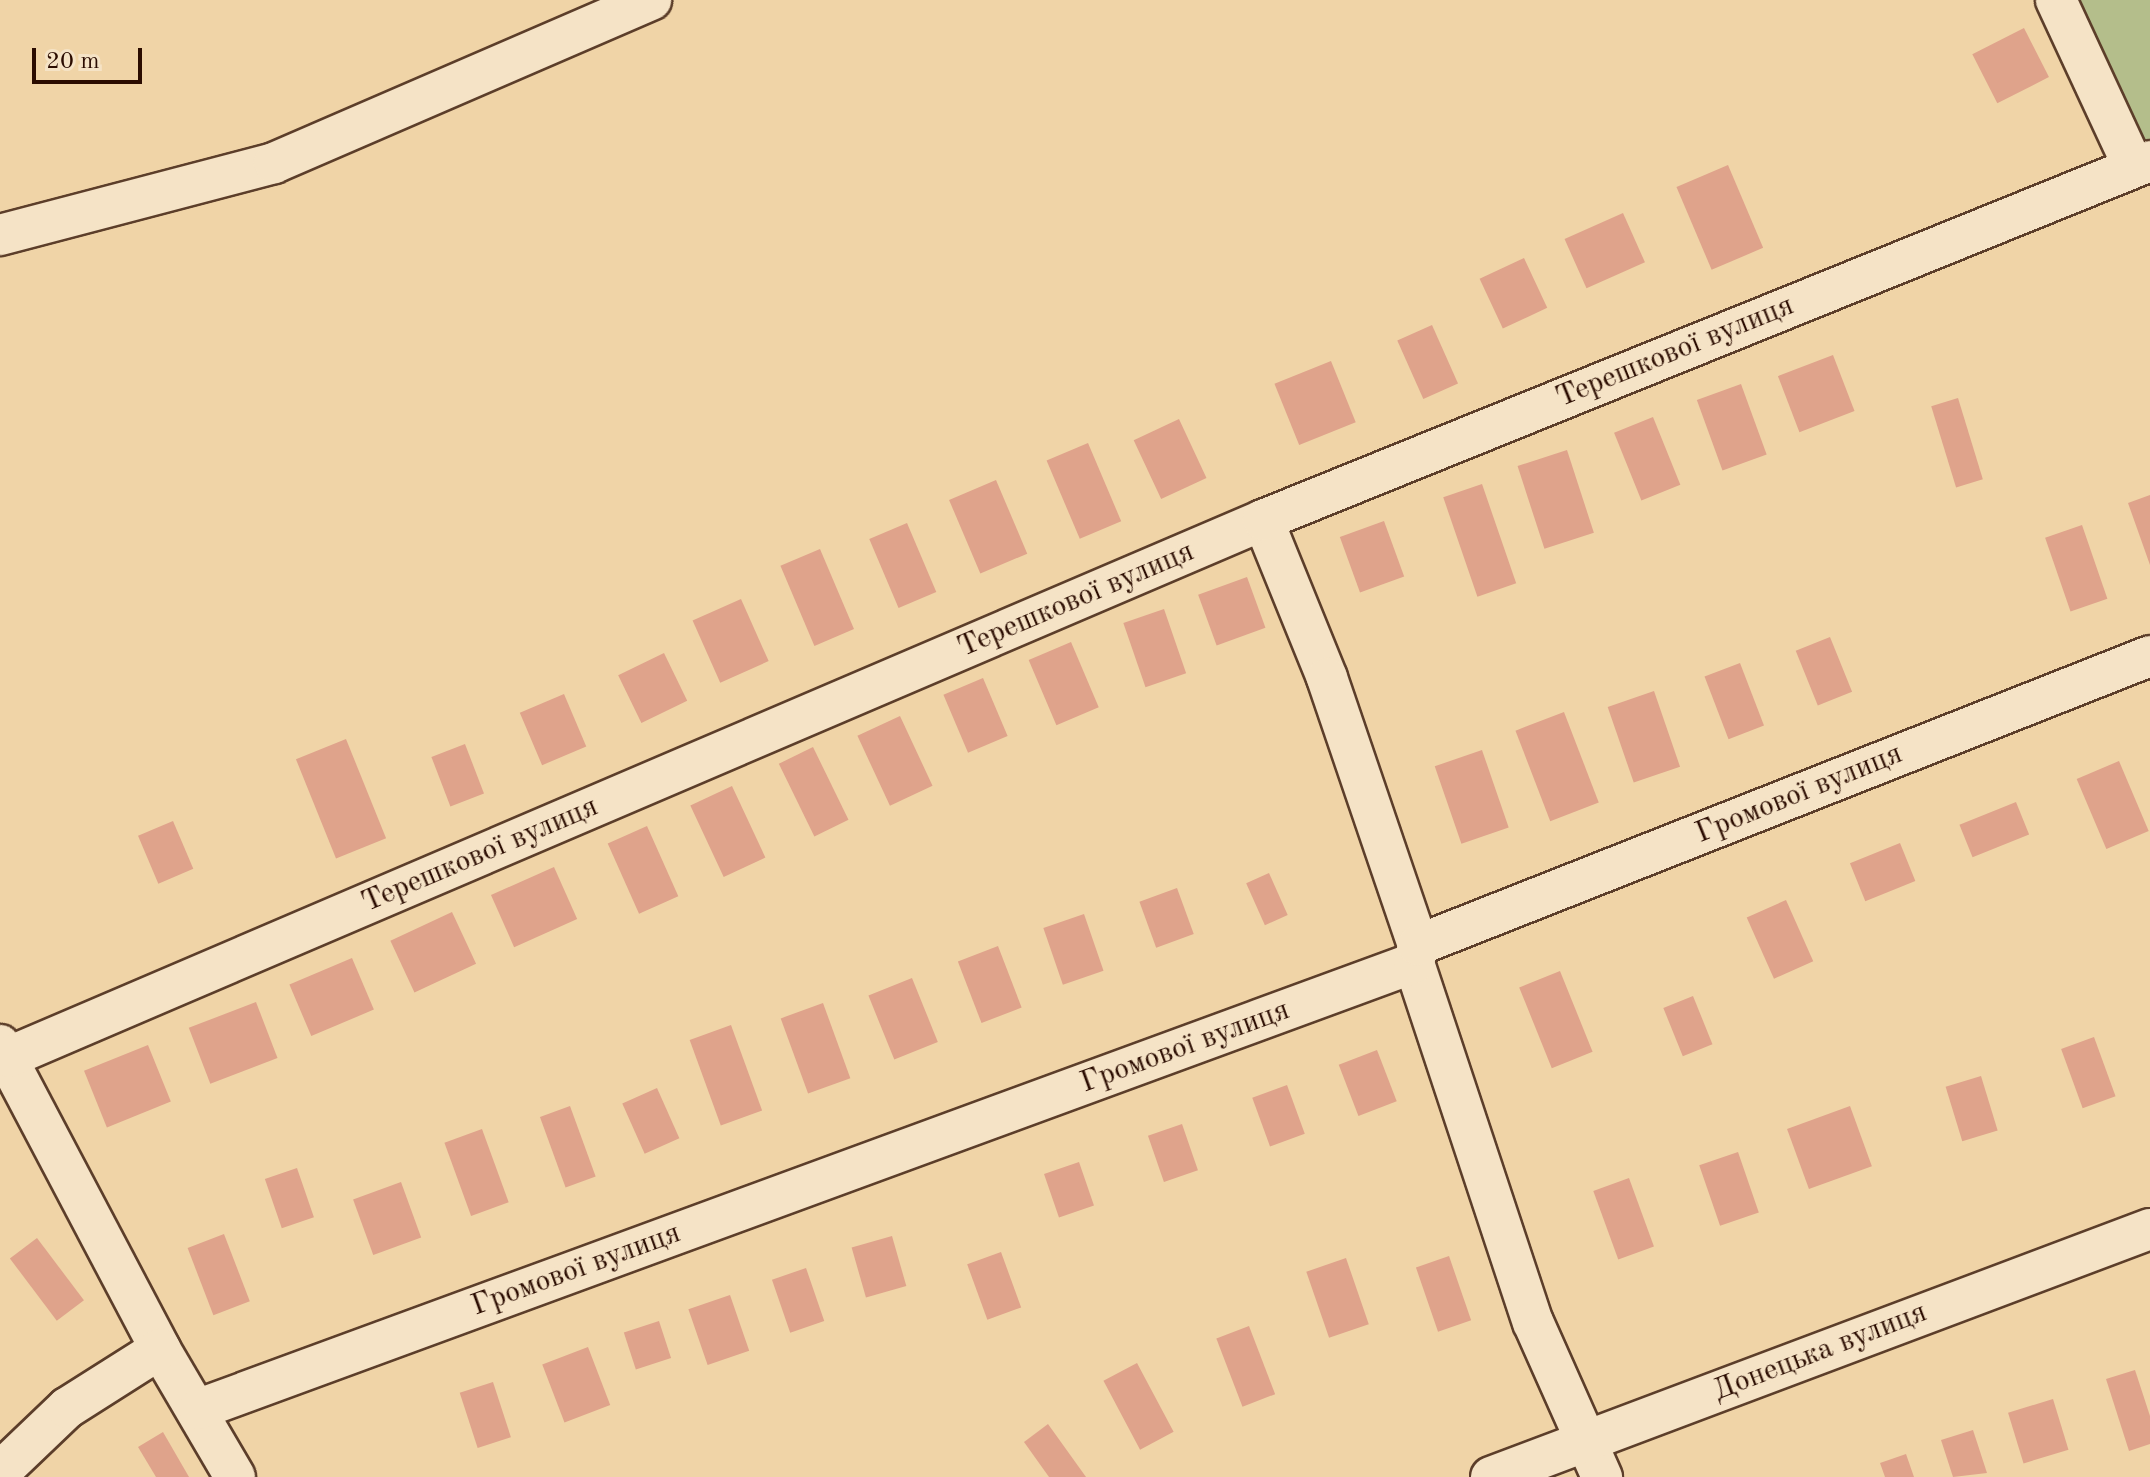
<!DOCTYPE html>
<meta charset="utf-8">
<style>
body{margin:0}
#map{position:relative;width:2150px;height:1477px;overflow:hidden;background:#f0d4a7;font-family:"Old Standard TT",serif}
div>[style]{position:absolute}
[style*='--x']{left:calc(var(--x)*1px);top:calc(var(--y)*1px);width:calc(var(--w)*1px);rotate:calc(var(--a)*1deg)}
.green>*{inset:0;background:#b4be8b}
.building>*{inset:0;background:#dfa38b;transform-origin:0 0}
.roads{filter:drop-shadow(2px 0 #5c3e2a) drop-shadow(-2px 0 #5c3e2a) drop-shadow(0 2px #5c3e2a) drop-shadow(0 -2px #5c3e2a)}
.minor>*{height:40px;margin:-20px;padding:0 20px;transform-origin:20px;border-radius:20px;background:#f5e3c6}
span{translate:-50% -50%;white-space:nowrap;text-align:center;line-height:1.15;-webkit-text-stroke:6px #f5e3c6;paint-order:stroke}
.street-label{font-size:30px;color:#2b0c01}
.scale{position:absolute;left:32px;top:48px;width:110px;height:36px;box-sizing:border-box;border:4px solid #2b0c01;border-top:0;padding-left:10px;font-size:24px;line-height:28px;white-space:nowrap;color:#2b0c01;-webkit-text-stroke:6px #f5e3c6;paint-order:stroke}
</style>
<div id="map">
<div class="green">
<div style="clip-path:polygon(2057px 0,2150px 0,2150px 161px)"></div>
</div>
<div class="building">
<div style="left:2024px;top:28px;width:55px;height:58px;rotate:63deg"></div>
<div style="left:1728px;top:165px;width:90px;height:56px;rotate:67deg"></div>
<div style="left:1623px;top:213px;width:54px;height:64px;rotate:66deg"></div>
<div style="left:1524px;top:258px;width:55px;height:49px;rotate:65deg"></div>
<div style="left:1432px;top:325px;width:64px;height:38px;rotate:66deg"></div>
<div style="left:1833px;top:355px;width:60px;height:59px;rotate:69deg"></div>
<div style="left:1331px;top:361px;width:66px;height:61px;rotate:68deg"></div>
<div style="left:1741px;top:384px;width:75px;height:47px;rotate:70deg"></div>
<div style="left:1958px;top:398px;width:85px;height:28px;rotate:73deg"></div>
<div style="left:1653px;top:417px;width:73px;height:42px;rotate:68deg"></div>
<div style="left:1179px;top:419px;width:65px;height:50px;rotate:65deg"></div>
<div style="left:1088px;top:443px;width:85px;height:45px;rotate:67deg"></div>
<div style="left:1567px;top:450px;width:87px;height:52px;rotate:72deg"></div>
<div style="left:996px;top:480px;width:80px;height:51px;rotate:67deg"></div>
<div style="left:1482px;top:484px;width:105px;height:41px;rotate:71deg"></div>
<div style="clip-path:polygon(2150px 495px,2150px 565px,2128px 503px)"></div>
<div style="left:1384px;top:521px;width:59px;height:47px;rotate:70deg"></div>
<div style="left:907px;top:523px;width:75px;height:41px;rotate:67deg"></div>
<div style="left:2082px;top:525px;width:78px;height:39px;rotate:71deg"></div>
<div style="left:820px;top:549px;width:87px;height:43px;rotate:67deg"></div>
<div style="left:1247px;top:577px;width:54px;height:52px;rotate:70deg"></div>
<div style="left:741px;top:599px;width:68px;height:53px;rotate:66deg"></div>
<div style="left:1164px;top:609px;width:68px;height:43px;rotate:71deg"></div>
<div style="left:1830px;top:637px;width:59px;height:37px;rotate:68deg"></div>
<div style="left:1071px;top:642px;width:71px;height:46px;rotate:67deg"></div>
<div style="left:664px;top:653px;width:53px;height:51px;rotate:64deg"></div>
<div style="left:1740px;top:663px;width:67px;height:38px;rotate:69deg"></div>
<div style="left:983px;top:678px;width:63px;height:43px;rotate:67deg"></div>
<div style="left:1654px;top:691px;width:80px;height:49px;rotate:71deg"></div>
<div style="left:564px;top:694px;width:57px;height:48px;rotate:67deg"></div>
<div style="left:1564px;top:712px;width:97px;height:52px;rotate:69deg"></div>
<div style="left:900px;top:716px;width:77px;height:47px;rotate:65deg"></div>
<div style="left:346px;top:739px;width:107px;height:54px;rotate:68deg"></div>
<div style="left:465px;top:744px;width:53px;height:36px;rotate:69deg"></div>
<div style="left:813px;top:747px;width:81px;height:38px;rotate:64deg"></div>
<div style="left:1482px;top:750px;width:82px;height:50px;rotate:71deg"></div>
<div style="left:2119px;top:761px;width:76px;height:46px;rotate:67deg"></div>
<div style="left:732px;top:786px;width:79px;height:46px;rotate:65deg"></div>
<div style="left:2016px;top:802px;width:35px;height:61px;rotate:68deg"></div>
<div style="left:173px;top:821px;width:52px;height:38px;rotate:67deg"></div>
<div style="left:647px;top:826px;width:77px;height:43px;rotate:66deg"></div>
<div style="left:1900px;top:843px;width:41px;height:54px;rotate:68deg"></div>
<div style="left:554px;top:867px;width:57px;height:69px;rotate:66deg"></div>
<div style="left:1269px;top:873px;width:46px;height:25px;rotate:66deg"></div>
<div style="left:1177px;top:888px;width:49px;height:40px;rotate:70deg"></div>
<div style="left:1786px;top:900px;width:67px;height:43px;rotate:66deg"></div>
<div style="left:452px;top:912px;width:57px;height:68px;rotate:65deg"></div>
<div style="left:1084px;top:914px;width:60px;height:43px;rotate:71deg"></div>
<div style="left:998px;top:946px;width:66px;height:43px;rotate:69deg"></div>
<div style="left:352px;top:958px;width:56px;height:68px;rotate:67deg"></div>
<div style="left:1560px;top:971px;width:87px;height:44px;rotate:68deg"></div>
<div style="left:912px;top:978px;width:69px;height:47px;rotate:68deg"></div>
<div style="left:1693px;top:996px;width:52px;height:32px;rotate:68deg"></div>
<div style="left:256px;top:1002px;width:60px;height:72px;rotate:69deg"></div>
<div style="left:823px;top:1003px;width:80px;height:45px;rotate:70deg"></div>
<div style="left:731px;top:1025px;width:91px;height:44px;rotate:70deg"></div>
<div style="left:2094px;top:1037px;width:63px;height:35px;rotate:70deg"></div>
<div style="left:148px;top:1045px;width:61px;height:69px;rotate:68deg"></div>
<div style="left:1377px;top:1050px;width:55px;height:41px;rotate:69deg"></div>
<div style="left:1981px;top:1076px;width:57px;height:37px;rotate:73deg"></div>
<div style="left:1287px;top:1085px;width:52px;height:37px;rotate:70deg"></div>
<div style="left:657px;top:1088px;width:55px;height:38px;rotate:66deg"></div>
<div style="left:570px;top:1106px;width:75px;height:32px;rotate:70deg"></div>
<div style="left:1850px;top:1106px;width:64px;height:67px;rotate:70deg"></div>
<div style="left:1182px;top:1124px;width:49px;height:36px;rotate:71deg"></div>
<div style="left:482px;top:1129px;width:78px;height:40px;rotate:70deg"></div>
<div style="left:1738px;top:1152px;width:64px;height:41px;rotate:71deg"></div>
<div style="left:1079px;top:1162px;width:46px;height:37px;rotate:71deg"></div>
<div style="left:297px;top:1168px;width:52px;height:34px;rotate:71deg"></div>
<div style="left:1629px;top:1178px;width:73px;height:38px;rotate:70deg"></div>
<div style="left:401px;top:1182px;width:59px;height:51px;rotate:70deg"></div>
<div style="left:224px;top:1234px;width:72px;height:39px;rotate:69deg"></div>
<div style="left:892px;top:1236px;width:52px;height:42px;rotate:74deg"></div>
<div style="left:37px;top:1238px;width:78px;height:34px;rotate:53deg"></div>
<div style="left:1001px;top:1252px;width:59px;height:36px;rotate:70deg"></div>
<div style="left:1449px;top:1256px;width:68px;height:35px;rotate:71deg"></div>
<div style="left:1346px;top:1258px;width:70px;height:42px;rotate:71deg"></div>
<div style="left:806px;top:1268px;width:56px;height:36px;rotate:71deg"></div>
<div style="left:730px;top:1295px;width:59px;height:44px;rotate:71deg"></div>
<div style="left:659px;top:1321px;width:39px;height:37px;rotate:72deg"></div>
<div style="left:1249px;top:1326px;width:73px;height:35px;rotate:69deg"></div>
<div style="left:588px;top:1347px;width:62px;height:49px;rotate:69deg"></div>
<div style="left:1137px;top:1363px;width:78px;height:38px;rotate:62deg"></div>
<div style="clip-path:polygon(2135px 1370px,2150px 1416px,2150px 1444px,2129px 1451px,2106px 1379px)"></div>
<div style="left:493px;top:1382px;width:58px;height:35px;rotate:72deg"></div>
<div style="left:2053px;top:1399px;width:53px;height:47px;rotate:73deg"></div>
<div style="clip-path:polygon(1048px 1424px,1086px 1477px,1049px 1477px,1024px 1442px)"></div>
<div style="clip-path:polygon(1973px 1430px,1987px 1473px,1953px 1477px,1941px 1440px)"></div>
<div style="clip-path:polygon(163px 1432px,189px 1477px,156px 1477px,138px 1447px)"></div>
<div style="clip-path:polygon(1906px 1454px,1914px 1477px,1885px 1477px,1880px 1463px)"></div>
</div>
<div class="roads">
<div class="minor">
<div style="--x:2056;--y:0;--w:183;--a:65.1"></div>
<div style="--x:0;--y:235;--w:283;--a:-14.7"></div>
<div style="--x:274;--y:163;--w:411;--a:-23.4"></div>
<div style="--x:1263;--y:520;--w:170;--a:67.9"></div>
<div style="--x:1327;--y:678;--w:282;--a:71.2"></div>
<div style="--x:1414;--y:963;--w:378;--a:71.7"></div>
<div style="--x:1533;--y:1322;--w:170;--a:66"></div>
<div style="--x:0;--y:1045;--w:344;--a:62.2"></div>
<div style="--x:160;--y:1349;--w:148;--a:59.6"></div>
<div style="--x:9;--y:1057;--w:1364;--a:-23.18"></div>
<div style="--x:1263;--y:520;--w:957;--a:-22.03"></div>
<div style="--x:199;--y:1409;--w:1294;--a:-20.16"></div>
<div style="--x:1414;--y:963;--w:18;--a:-77"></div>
<div style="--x:1418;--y:945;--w:787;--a:-21.54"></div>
<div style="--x:0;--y:1472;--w:93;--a:-43.7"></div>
<div style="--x:67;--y:1408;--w:110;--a:-32.4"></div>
<div style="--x:1491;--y:1477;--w:704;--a:-20.62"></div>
</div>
</div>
<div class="street-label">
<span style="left:1675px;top:352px;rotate:-22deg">Терешкової вулиця</span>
<span style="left:1076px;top:600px;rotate:-23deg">Терешкової вулиця</span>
<span style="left:1799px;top:794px;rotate:-22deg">Громової вулиця</span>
<span style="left:480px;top:855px;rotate:-23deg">Терешкової вулиця</span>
<span style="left:1185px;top:1047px;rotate:-20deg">Громової вулиця</span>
<span style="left:576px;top:1270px;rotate:-20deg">Громової вулиця</span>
<span style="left:1820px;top:1352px;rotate:-21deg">Донецька вулиця</span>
</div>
<div class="scale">20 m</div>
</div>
